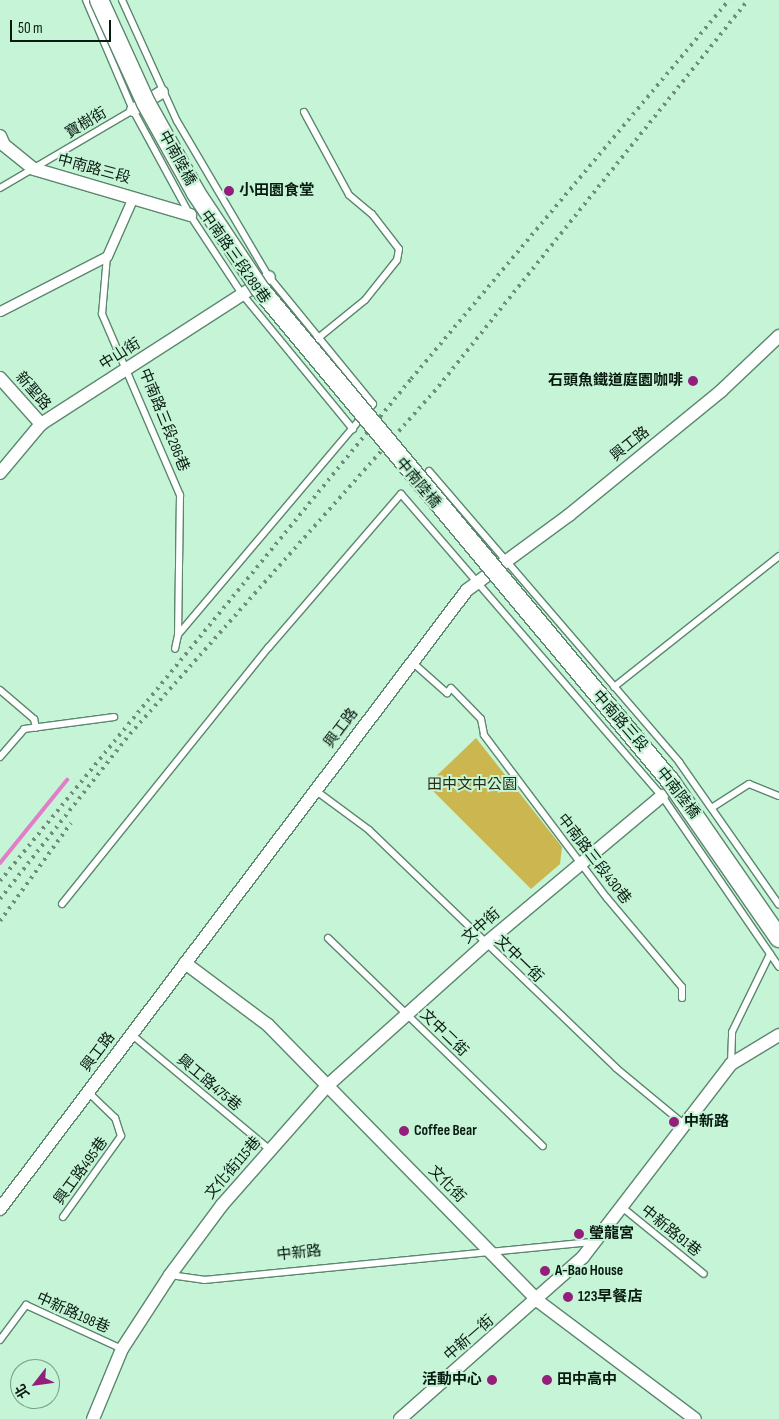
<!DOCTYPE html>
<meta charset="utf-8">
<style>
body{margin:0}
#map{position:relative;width:779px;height:1419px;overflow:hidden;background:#c5f4d7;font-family:"Sofia Sans Condensed","Noto Sans TC",sans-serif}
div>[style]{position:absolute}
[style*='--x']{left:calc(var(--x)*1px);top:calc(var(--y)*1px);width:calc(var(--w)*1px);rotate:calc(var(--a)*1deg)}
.green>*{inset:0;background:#cbb64f}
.stream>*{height:4px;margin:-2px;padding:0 2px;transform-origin:2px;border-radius:2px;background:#e27ec8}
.roads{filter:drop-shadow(1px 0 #5c876e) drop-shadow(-1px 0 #5c876e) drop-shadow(0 1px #5c876e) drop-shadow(0 -1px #5c876e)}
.service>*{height:6px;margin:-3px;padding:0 3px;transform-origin:3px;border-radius:3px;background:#fff}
.pedestrian>*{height:9px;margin:-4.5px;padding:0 4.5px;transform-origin:4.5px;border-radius:4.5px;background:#fff}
.minor>*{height:12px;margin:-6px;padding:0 6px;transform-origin:6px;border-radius:6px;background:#fff}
.rail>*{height:4px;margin-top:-2px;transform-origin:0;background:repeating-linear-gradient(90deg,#6e8f7b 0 2.5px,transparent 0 7.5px)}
.bridges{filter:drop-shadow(1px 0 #5c876e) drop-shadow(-1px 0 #5c876e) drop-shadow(0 1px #5c876e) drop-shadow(0 -1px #5c876e)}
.secondary-bridge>*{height:18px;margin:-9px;padding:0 9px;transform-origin:9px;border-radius:9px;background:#fff}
.dots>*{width:14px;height:14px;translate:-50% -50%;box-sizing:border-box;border:2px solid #c5f4d7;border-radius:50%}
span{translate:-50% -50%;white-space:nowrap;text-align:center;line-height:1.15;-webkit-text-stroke:4px #c5f4d7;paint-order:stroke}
.street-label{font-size:15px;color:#091a10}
.poi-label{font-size:15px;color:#091a10;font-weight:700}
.left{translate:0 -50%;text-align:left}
.right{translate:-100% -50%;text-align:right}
.park-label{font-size:15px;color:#2e2a14}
.north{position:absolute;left:10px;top:1359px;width:50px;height:50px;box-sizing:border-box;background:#c5f4d7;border:1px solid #7a9d87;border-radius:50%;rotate:240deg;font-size:14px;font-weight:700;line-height:20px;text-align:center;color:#091a10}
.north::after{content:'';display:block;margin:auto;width:18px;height:22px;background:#931e7c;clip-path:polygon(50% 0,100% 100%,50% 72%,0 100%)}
.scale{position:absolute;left:10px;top:20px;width:101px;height:22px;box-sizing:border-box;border:2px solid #091a10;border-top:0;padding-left:6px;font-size:15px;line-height:18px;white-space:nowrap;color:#091a10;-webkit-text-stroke:4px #c5f4d7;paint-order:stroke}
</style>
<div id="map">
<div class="green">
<div style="clip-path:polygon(476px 738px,562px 847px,560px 864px,531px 889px,427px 785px)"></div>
</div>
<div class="stream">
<div style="--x:0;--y:863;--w:107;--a:-51.1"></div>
</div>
<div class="roads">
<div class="service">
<div style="--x:86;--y:0;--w:120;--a:66.9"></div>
<div style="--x:133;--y:110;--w:119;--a:61.5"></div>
<div style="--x:190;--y:215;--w:95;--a:56.6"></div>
<div style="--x:242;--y:294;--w:175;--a:50.6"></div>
<div style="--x:122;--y:0;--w:133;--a:65.6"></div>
<div style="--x:177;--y:121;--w:181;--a:59.5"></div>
<div style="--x:269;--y:277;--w:164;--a:50.7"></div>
<div style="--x:373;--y:404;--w:302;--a:130.2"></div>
<div style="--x:178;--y:635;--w:14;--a:102"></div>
<div style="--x:304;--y:112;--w:94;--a:61.5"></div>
<div style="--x:349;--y:195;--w:30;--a:40"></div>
<div style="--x:372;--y:214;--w:44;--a:52.4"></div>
<div style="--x:399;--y:249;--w:11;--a:100"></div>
<div style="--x:397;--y:260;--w:51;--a:128.7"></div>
<div style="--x:365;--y:300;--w:62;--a:140.9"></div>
<div style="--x:0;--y:188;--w:154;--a:-30.4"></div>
<div style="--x:107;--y:256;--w:58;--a:94.9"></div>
<div style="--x:102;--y:314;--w:197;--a:66.7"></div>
<div style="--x:180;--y:495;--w:140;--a:90.8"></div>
<div style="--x:429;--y:471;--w:384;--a:49.3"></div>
<div style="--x:679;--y:762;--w:174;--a:55"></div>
<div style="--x:412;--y:662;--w:47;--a:41.5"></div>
<div style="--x:447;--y:693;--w:6;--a:-51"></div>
<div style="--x:451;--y:688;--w:43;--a:45.9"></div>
<div style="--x:481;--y:719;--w:16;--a:79"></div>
<div style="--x:484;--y:735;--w:204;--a:53"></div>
<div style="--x:607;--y:898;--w:116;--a:49.9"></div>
<div style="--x:682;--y:987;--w:11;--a:90"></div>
<div style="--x:614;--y:687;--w:211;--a:-38.4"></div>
<div style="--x:0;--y:690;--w:45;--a:40.5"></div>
<div style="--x:34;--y:719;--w:9;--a:77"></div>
<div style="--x:0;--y:757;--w:37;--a:-49"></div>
<div style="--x:24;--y:729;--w:91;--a:-7.6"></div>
<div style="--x:315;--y:790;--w:67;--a:36.5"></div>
<div style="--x:369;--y:830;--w:343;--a:43.9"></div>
<div style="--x:616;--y:1068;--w:89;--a:39.6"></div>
<div style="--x:713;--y:807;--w:43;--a:-32.6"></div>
<div style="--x:749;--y:784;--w:32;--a:22"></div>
<div style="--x:62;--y:904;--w:330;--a:-51.2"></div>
<div style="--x:269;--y:647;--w:202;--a:-49.2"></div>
<div style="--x:401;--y:494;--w:399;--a:49.2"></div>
<div style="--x:662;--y:796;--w:207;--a:55.6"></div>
<div style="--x:328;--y:938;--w:299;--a:44.1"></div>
<div style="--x:131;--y:1034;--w:181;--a:39.8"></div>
<div style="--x:731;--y:1064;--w:32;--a:-88"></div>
<div style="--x:732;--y:1032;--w:87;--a:-64"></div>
<div style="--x:623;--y:1208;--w:104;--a:39.2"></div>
<div style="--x:63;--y:1217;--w:100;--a:-54.4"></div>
<div style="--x:121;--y:1136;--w:19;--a:-108"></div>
<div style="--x:115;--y:1118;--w:37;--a:-136"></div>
<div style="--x:170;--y:1275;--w:34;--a:8"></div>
<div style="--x:204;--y:1280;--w:392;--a:-5.6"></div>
<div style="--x:0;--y:1340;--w:44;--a:-53.4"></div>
<div style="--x:26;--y:1305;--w:106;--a:24.6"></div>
</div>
<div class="pedestrian">
<div style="--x:0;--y:311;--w:120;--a:-27.2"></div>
<div style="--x:107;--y:256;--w:64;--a:-66.2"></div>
</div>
<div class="minor">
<div style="--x:133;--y:110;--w:34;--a:-32"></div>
<div style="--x:0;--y:136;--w:10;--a:66"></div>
<div style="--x:4;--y:145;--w:38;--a:39"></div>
<div style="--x:34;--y:169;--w:163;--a:16.4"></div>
<div style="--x:0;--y:378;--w:62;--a:48.3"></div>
<div style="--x:0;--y:473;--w:64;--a:-50.1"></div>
<div style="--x:41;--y:424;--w:271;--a:-32.8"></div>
<div style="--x:185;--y:963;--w:104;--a:36.8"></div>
<div style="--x:268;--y:1025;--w:386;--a:45.6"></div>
<div style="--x:538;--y:1301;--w:196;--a:36.9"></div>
<div style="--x:0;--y:1209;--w:775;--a:-52.97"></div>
<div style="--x:467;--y:590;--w:127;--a:-36.3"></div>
<div style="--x:569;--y:515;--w:196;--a:-39.2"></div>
<div style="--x:721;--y:391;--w:80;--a:-43.5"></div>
<div style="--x:93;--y:1419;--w:76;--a:-67.5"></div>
<div style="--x:122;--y:1349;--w:88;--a:-57"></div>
<div style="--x:170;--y:1275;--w:87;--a:-53.4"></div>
<div style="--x:222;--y:1205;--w:159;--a:-48.6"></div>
<div style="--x:327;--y:1086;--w:212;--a:-41.9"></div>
<div style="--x:485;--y:944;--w:231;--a:-39.9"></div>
<div style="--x:400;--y:1419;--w:244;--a:-41.5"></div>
<div style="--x:583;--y:1257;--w:243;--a:-52.5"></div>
<div style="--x:731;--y:1064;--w:56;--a:-31.1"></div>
</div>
</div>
<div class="rail">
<div style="--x:0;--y:881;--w:649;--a:-50.69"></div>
<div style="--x:411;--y:379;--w:495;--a:-50"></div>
<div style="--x:0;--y:899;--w:210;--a:-51.8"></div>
<div style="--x:130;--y:734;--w:458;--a:-48.4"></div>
<div style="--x:434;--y:392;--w:502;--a:-51.3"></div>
<div style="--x:0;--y:921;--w:121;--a:-54.1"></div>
</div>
<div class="bridges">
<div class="secondary-bridge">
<div style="--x:99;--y:0;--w:113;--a:65.5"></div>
<div style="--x:146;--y:103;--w:103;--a:60.9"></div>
<div style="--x:196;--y:193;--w:115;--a:56.3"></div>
<div style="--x:260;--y:289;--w:642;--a:50.18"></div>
<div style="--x:671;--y:782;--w:190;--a:55.3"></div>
</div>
</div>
<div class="dots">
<div style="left:229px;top:191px;background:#931e7c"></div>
<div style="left:693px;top:381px;background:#931e7c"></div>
<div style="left:674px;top:1122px;background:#931e7c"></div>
<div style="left:404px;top:1131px;background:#931e7c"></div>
<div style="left:579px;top:1234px;background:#931e7c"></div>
<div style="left:545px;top:1271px;background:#931e7c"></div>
<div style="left:568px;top:1297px;background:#931e7c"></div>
<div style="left:492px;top:1380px;background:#931e7c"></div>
<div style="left:547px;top:1380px;background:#931e7c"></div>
</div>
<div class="street-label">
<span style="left:86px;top:123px;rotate:-31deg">寶樹街</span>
<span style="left:177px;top:158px;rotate:61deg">中南陸橋</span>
<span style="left:94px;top:169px;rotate:15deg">中南路三段</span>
<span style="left:235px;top:257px;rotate:55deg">中南路三段289巷</span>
<span style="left:120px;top:354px;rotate:-32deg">中山街</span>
<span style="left:33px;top:391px;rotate:49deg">新聖路</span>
<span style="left:164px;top:420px;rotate:68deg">中南路三段286巷</span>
<span style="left:630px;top:444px;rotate:-39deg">興工路</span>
<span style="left:418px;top:483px;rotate:50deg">中南陸橋</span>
<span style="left:620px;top:721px;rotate:49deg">中南路三段</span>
<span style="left:341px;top:728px;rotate:-53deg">興工路</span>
<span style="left:678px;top:793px;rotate:52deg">中南陸橋</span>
<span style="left:594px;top:859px;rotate:52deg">中南路三段430巷</span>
<span style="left:481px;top:926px;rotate:-41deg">文中街</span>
<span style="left:519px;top:959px;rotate:44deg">文中一街</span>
<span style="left:444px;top:1033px;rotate:44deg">文中二街</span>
<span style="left:98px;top:1052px;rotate:-53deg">興工路</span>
<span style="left:209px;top:1083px;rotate:40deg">興工路475巷</span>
<span style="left:233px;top:1168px;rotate:-49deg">文化街115巷</span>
<span style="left:81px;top:1171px;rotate:-54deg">興工路495巷</span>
<span style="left:447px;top:1184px;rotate:45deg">文化街</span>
<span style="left:671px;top:1231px;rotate:39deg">中新路91巷</span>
<span style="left:299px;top:1253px;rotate:-6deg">中新路</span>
<span style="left:73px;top:1313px;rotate:24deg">中新路198巷</span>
<span style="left:469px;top:1338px;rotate:-41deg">中新一街</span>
</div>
<div class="poi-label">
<span class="left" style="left:239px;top:191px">小田園食堂</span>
<span class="right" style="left:683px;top:381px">石頭魚鐵道庭園咖啡</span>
<span class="left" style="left:684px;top:1122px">中新路</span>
<span class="left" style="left:414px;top:1131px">Coffee Bear</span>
<span class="left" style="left:589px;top:1234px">瑩龍宮</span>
<span class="left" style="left:555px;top:1271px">A-Bao House</span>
<span class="left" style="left:578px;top:1297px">123早餐店</span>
<span class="right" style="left:482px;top:1380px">活動中心</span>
<span class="left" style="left:557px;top:1380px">田中高中</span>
</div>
<div class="park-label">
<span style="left:472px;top:785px">田中文中公園</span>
</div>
<div class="north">北</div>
<div class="scale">50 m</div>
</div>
